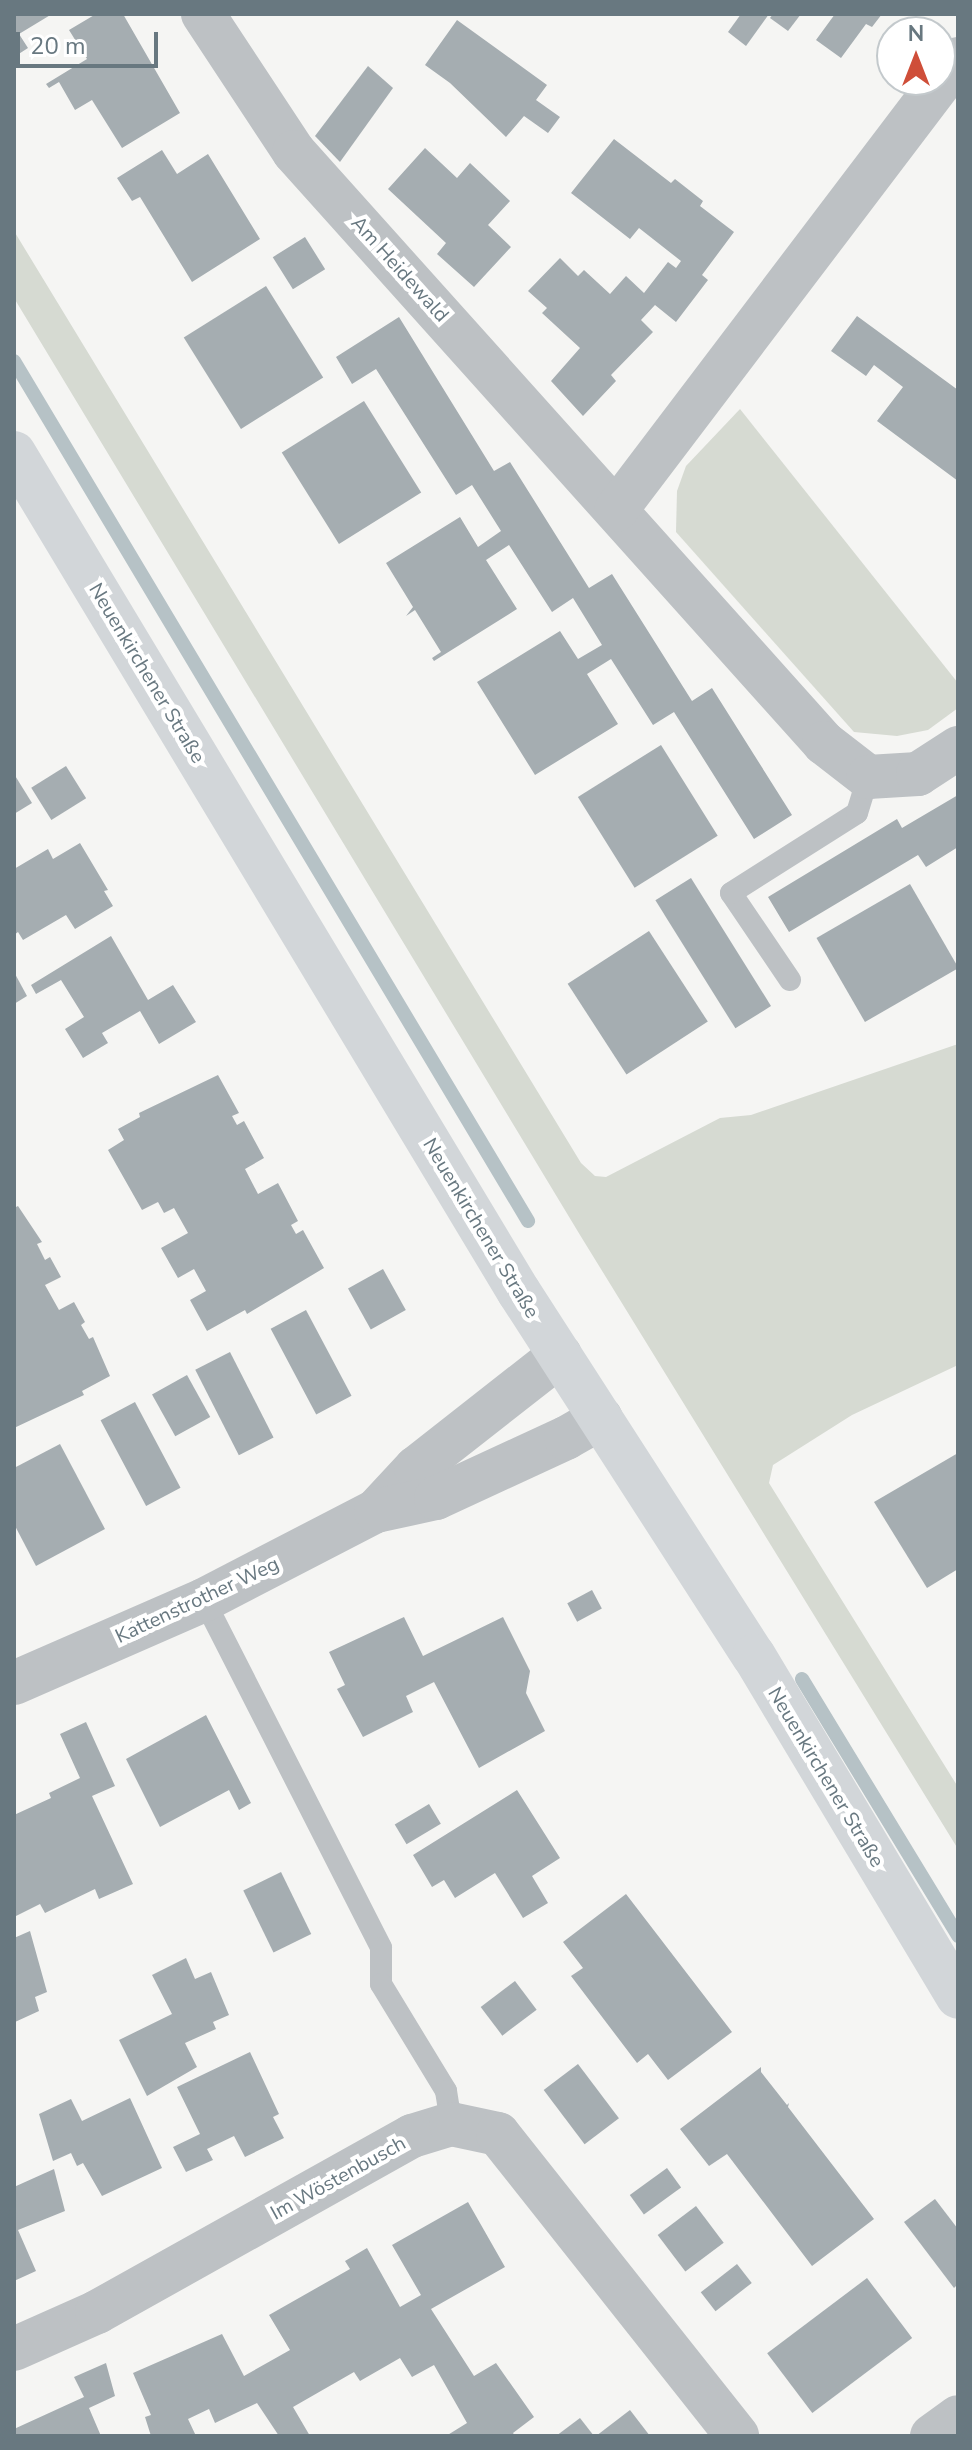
<!DOCTYPE html>
<meta charset="utf-8">
<style>
body{margin:0}
#map{position:relative;width:972px;height:2450px;overflow:hidden;background:#f5f5f3;font-family:"Nunito Sans",sans-serif}
div>[style]{position:absolute}
[style*='--x']{left:calc(var(--x)*1px);top:calc(var(--y)*1px);width:calc(var(--w)*1px);rotate:calc(var(--a)*1deg)}
.green>*{inset:0;background:#d6dad2}
.stream>*{height:14px;margin:-7px;padding:0 7px;transform-origin:7px;border-radius:7px;background:#b6c2c6}
.building>*{inset:0;background:#a5adb1;transform-origin:0 0}
.lane>*{height:22px;margin:-11px;padding:0 11px;transform-origin:11px;border-radius:11px;background:#bdc1c4}
.street>*{height:44px;margin:-22px;padding:0 22px;transform-origin:22px;border-radius:22px;background:#bdc1c4}
.secondary>*{height:44px;margin:-22px;padding:0 22px;transform-origin:22px;border-radius:22px;background:#d2d6d9}
span{translate:-50% -50%;white-space:nowrap;text-align:center;line-height:1.15;-webkit-text-stroke:8px #fff;paint-order:stroke}
.street-label{font-size:20px;color:#687880}
.frame{position:absolute;inset:0;border:16px solid #687880;pointer-events:none}
.north{position:absolute;left:876px;top:16px;width:80px;height:80px;box-sizing:border-box;background:#fff;border:2px solid #c3c9cc;border-radius:50%;rotate:0deg;font-size:22px;font-weight:700;line-height:32px;text-align:center;color:#687880}
.north::after{content:'';display:block;margin:auto;width:28px;height:36px;background:#cf4e39;clip-path:polygon(50% 0,100% 100%,50% 72%,0 100%)}
.scale{position:absolute;left:16px;top:32px;width:142px;height:36px;box-sizing:border-box;border:4px solid #687880;border-top:0;padding-left:10px;font-size:24px;line-height:28px;white-space:nowrap;color:#687880;-webkit-text-stroke:6px #fff;paint-order:stroke}
</style>
<div id="map">
<div class="green">
<div style="clip-path:polygon(14px 231px,581px 1163px,595px 1176px,606px 1177px,720px 1118px,751px 1115px,958px 1044px,958px 1365px,852px 1415px,773px 1465px,769px 1483px,958px 1787px,958px 1849px,580px 1235px,14px 298px)"></div>
<div style="clip-path:polygon(740px 409px,958px 683px,958px 708px,928px 730px,897px 736px,854px 732px,676px 532px,677px 491px,686px 466px)"></div>
</div>
<div class="stream">
<div style="--x:14;--y:361;--w:1002;--a:59.13"></div>
<div style="--x:802;--y:1679;--w:301;--a:58.7"></div>
</div>
<div class="building">
<div style="clip-path:polygon(14px 14px,52px 14px,19px 34px,28px 48px,14px 57px)"></div>
<div style="clip-path:polygon(96px 14px,123px 14px,180px 113px,122px 148px,92px 100px,75px 110px,59px 82px,49px 88px,46px 84px,87px 59px,69px 30px)"></div>
<div style="clip-path:polygon(741px 14px,769px 14px,746px 46px,728px 32px)"></div>
<div style="clip-path:polygon(773px 14px,801px 14px,788px 31px,770px 18px)"></div>
<div style="clip-path:polygon(835px 14px,882px 14px,872px 27px,866px 24px,841px 58px,816px 40px)"></div>
<div style="clip-path:polygon(457px 20px,547px 85px,536px 100px,560px 117px,548px 133px,524px 116px,506px 137px,450px 83px,425px 65px)"></div>
<div style="clip-path:polygon(368px 66px,393px 88px,340px 162px,315px 136px)"></div>
<div style="clip-path:polygon(614px 139px,671px 183px,675px 179px,703px 201px,700px 206px,734px 232px,702px 275px,708px 280px,676px 322px,655px 305px,641px 320px,653px 332px,611px 375px,616px 381px,583px 416px,551px 381px,580px 348px,542px 313px,547px 308px,528px 291px,560px 258px,578px 276px,584px 270px,610px 294px,626px 276px,644px 293px,668px 262px,676px 268px,681px 261px,639px 228px,630px 239px,571px 193px)"></div>
<div style="clip-path:polygon(425px 148px,457px 178px,470px 163px,510px 201px,488px 225px,511px 247px,474px 287px,437px 254px,446px 243px,388px 189px)"></div>
<div style="clip-path:polygon(162px 150px,177px 174px,208px 154px,260px 239px,192px 282px,140px 197px,132px 201px,117px 178px)"></div>
<div style="left:305px;top:237px;width:38px;height:38px;rotate:58deg"></div>
<div style="left:266px;top:286px;width:108px;height:97px;rotate:58deg"></div>
<div style="clip-path:polygon(857px 316px,958px 390px,958px 481px,877px 421px,903px 387px,874px 365px,866px 376px,831px 351px)"></div>
<div style="clip-path:polygon(399px 317px,494px 471px,510px 462px,589px 588px,612px 574px,692px 701px,712px 688px,792px 815px,754px 839px,674px 712px,653px 725px,611px 659px,587px 674px,618px 724px,535px 775px,477px 682px,560px 631px,578px 659px,602px 645px,573px 598px,552px 612px,509px 545px,486px 560px,517px 609px,434px 661px,432px 658px,441px 652px,415px 610px,406px 616px,413px 607px,386px 563px,460px 517px,478px 547px,501px 531px,472px 485px,456px 495px,376px 369px,352px 384px,336px 357px)"></div>
<div style="left:364px;top:401px;width:108px;height:97px;rotate:58deg"></div>
<div style="left:661px;top:745px;width:107px;height:98px;rotate:58deg"></div>
<div style="left:66px;top:766px;width:38px;height:41px;rotate:58deg"></div>
<div style="clip-path:polygon(14px 774px,32px 803px,14px 814px)"></div>
<div style="clip-path:polygon(958px 795px,958px 847px,926px 867px,918px 855px,789px 932px,768px 897px,897px 819px,902px 828px)"></div>
<div style="clip-path:polygon(80px 843px,108px 890px,104px 891px,113px 906px,75px 929px,66px 915px,23px 940px,18px 932px,14px 935px,14px 869px,48px 849px,53px 859px)"></div>
<div style="left:691px;top:878px;width:151px;height:42px;rotate:58deg"></div>
<div style="left:910px;top:884px;width:97px;height:108px;rotate:60deg"></div>
<div style="left:649px;top:931px;width:108px;height:97px;rotate:57deg"></div>
<div style="clip-path:polygon(111px 936px,148px 1000px,173px 985px,196px 1022px,159px 1044px,140px 1011px,102px 1033px,108px 1043px,83px 1058px,65px 1029px,84px 1017px,61px 980px,36px 994px,31px 985px)"></div>
<div style="clip-path:polygon(14px 972px,27px 996px,14px 1004px)"></div>
<div style="clip-path:polygon(218px 1075px,239px 1113px,232px 1116px,237px 1125px,244px 1121px,264px 1158px,245px 1169px,258px 1194px,278px 1183px,298px 1221px,291px 1225px,296px 1234px,303px 1230px,324px 1268px,247px 1314px,245px 1310px,207px 1331px,190px 1300px,206px 1291px,194px 1269px,178px 1278px,161px 1248px,188px 1233px,174px 1208px,164px 1213px,158px 1202px,142px 1210px,108px 1150px,124px 1140px,118px 1129px,140px 1117px,139px 1113px)"></div>
<div style="clip-path:polygon(18px 1206px,42px 1242px,37px 1244px,45px 1260px,50px 1257px,61px 1277px,45px 1285px,59px 1310px,74px 1302px,85px 1322px,81px 1325px,89px 1339px,93px 1337px,110px 1376px,82px 1391px,84px 1395px,14px 1428px,14px 1208px)"></div>
<div style="left:383px;top:1269px;width:47px;height:40px;rotate:61deg"></div>
<div style="left:306px;top:1310px;width:97px;height:40px;rotate:62deg"></div>
<div style="left:230px;top:1352px;width:96px;height:39px;rotate:63deg"></div>
<div style="left:187px;top:1375px;width:48px;height:40px;rotate:61deg"></div>
<div style="left:135px;top:1402px;width:97px;height:39px;rotate:62deg"></div>
<div style="clip-path:polygon(60px 1444px,105px 1529px,36px 1566px,14px 1524px,14px 1468px)"></div>
<div style="clip-path:polygon(958px 1453px,958px 1569px,927px 1588px,874px 1502px)"></div>
<div style="left:592px;top:1590px;width:21px;height:28px;rotate:62deg"></div>
<div style="clip-path:polygon(404px 1617px,423px 1656px,503px 1617px,530px 1671px,526px 1693px,545px 1731px,479px 1768px,434px 1682px,406px 1696px,413px 1712px,363px 1737px,337px 1689px,345px 1685px,329px 1652px)"></div>
<div style="clip-path:polygon(206px 1715px,251px 1803px,239px 1810px,229px 1790px,160px 1827px,126px 1759px)"></div>
<div style="clip-path:polygon(86px 1722px,115px 1786px,92px 1796px,133px 1884px,99px 1899px,95px 1889px,45px 1913px,40px 1904px,14px 1917px,14px 1815px,51px 1798px,49px 1793px,80px 1778px,60px 1734px)"></div>
<div style="clip-path:polygon(517px 1790px,560px 1858px,532px 1876px,548px 1903px,523px 1918px,495px 1873px,455px 1898px,444px 1880px,432px 1887px,413px 1855px)"></div>
<div style="left:429px;top:1804px;width:23px;height:40px;rotate:59deg"></div>
<div style="left:281px;top:1872px;width:69px;height:42px;rotate:64deg"></div>
<div style="clip-path:polygon(626px 1894px,732px 2032px,668px 2080px,648px 2054px,637px 2063px,571px 1976px,583px 1968px,563px 1942px)"></div>
<div style="clip-path:polygon(30px 1931px,47px 1992px,35px 1997px,39px 2011px,15px 2022px,14px 1938px)"></div>
<div style="clip-path:polygon(186px 1958px,195px 1979px,211px 1972px,229px 2015px,213px 2022px,216px 2029px,185px 2043px,197px 2067px,147px 2096px,119px 2040px,172px 2014px,152px 1975px)"></div>
<div style="left:515px;top:1981px;width:36px;height:43px;rotate:53deg"></div>
<div style="clip-path:polygon(250px 2052px,279px 2114px,273px 2117px,284px 2138px,245px 2157px,234px 2136px,207px 2149px,213px 2160px,186px 2172px,173px 2147px,200px 2134px,177px 2087px)"></div>
<div style="left:578px;top:2064px;width:68px;height:43px;rotate:53deg"></div>
<div style="clip-path:polygon(761px 2067px,761px 2072px,787px 2105px,789px 2103px,788px 2107px,874px 2219px,812px 2266px,727px 2154px,709px 2166px,680px 2129px)"></div>
<div style="clip-path:polygon(130px 2098px,162px 2168px,102px 2196px,83px 2163px,77px 2166px,71px 2153px,53px 2161px,39px 2114px,71px 2099px,82px 2121px)"></div>
<div style="left:667px;top:2168px;width:24px;height:46px;rotate:54deg"></div>
<div style="clip-path:polygon(54px 2169px,65px 2211px,18px 2230px,36px 2271px,14px 2281px,14px 2187px)"></div>
<div style="clip-path:polygon(935px 2199px,958px 2229px,958px 2284px,954px 2288px,904px 2222px)"></div>
<div style="clip-path:polygon(468px 2202px,505px 2267px,431px 2309px,474px 2376px,496px 2363px,534px 2417px,513px 2433px,515px 2436px,446px 2436px,467px 2423px,434px 2365px,412px 2377px,400px 2358px,360px 2381px,354px 2372px,293px 2407px,310px 2436px,279px 2436px,257px 2403px,215px 2423px,209px 2409px,188px 2419px,196px 2436px,151px 2436px,145px 2417px,151px 2415px,133px 2373px,222px 2334px,244px 2376px,290px 2350px,269px 2315px,350px 2269px,345px 2261px,367px 2248px,400px 2307px,421px 2295px,392px 2245px)"></div>
<div style="left:696px;top:2206px;width:46px;height:48px;rotate:53deg"></div>
<div style="left:737px;top:2264px;width:24px;height:46px;rotate:52deg"></div>
<div style="left:867px;top:2278px;width:75px;height:125px;rotate:53deg"></div>
<div style="clip-path:polygon(106px 2363px,115px 2396px,89px 2408px,101px 2436px,14px 2436px,14px 2429px,84px 2397px,74px 2377px)"></div>
<div style="clip-path:polygon(630px 2410px,650px 2436px,596px 2436px)"></div>
<div style="clip-path:polygon(580px 2418px,594px 2436px,556px 2436px)"></div>
</div>
<div class="lane">
<div style="--x:790;--y:980;--w:105;--a:-124.1"></div>
<div style="--x:731;--y:893;--w:149;--a:-32.4"></div>
<div style="--x:857;--y:813;--w:38;--a:-73"></div>
<div style="--x:204;--y:1600;--w:390;--a:63"></div>
<div style="--x:381;--y:1948;--w:36;--a:90"></div>
<div style="--x:381;--y:1984;--w:125;--a:58.7"></div>
<div style="--x:446;--y:2091;--w:33;--a:81"></div>
</div>
<div class="street">
<div style="--x:203;--y:14;--w:165;--a:56.6"></div>
<div style="--x:294;--y:152;--w:794;--a:48.11"></div>
<div style="--x:824;--y:743;--w:56;--a:37.7"></div>
<div style="--x:868;--y:777;--w:50;--a:-3.4"></div>
<div style="--x:918;--y:774;--w:48;--a:-33"></div>
<div style="--x:616;--y:510;--w:566;--a:-52.83"></div>
<div style="--x:376;--y:1511;--w:59;--a:-47.1"></div>
<div style="--x:416;--y:1468;--w:183;--a:-38.1"></div>
<div style="--x:14;--y:1683;--w:207;--a:-23.6"></div>
<div style="--x:204;--y:1600;--w:194;--a:-27.4"></div>
<div style="--x:376;--y:1511;--w:61;--a:-12.2"></div>
<div style="--x:436;--y:1498;--w:143;--a:-24.8"></div>
<div style="--x:566;--y:1438;--w:40;--a:-29.7"></div>
<div style="--x:14;--y:2349;--w:91;--a:-24"></div>
<div style="--x:97;--y:2312;--w:361;--a:-29.2"></div>
<div style="--x:412;--y:2136;--w:41;--a:-17.1"></div>
<div style="--x:451;--y:2124;--w:48;--a:12"></div>
<div style="--x:498;--y:2134;--w:385;--a:51.6"></div>
<div style="--x:932;--y:2436;--w:32;--a:-36"></div>
</div>
<div class="secondary">
<div style="--x:14;--y:453;--w:979;--a:58.96"></div>
<div style="--x:519;--y:1292;--w:433;--a:57.2"></div>
<div style="--x:754;--y:1656;--w:397;--a:59.1"></div>
</div>
<div class="street-label">
<span style="left:400px;top:269px;rotate:48deg">Am Heidewald</span>
<span style="left:147px;top:673px;rotate:59deg">Neuenkirchener Straße</span>
<span style="left:481px;top:1228px;rotate:59deg">Neuenkirchener Straße</span>
<span style="left:197px;top:1600px;rotate:-25deg">Kattenstrother Weg</span>
<span style="left:826px;top:1777px;rotate:59deg">Neuenkirchener Straße</span>
<span style="left:338px;top:2178px;rotate:-29deg">Im Wöstenbusch</span>
</div>
<div class="frame"></div>
<div class="north">N</div>
<div class="scale">20 m</div>
</div>
